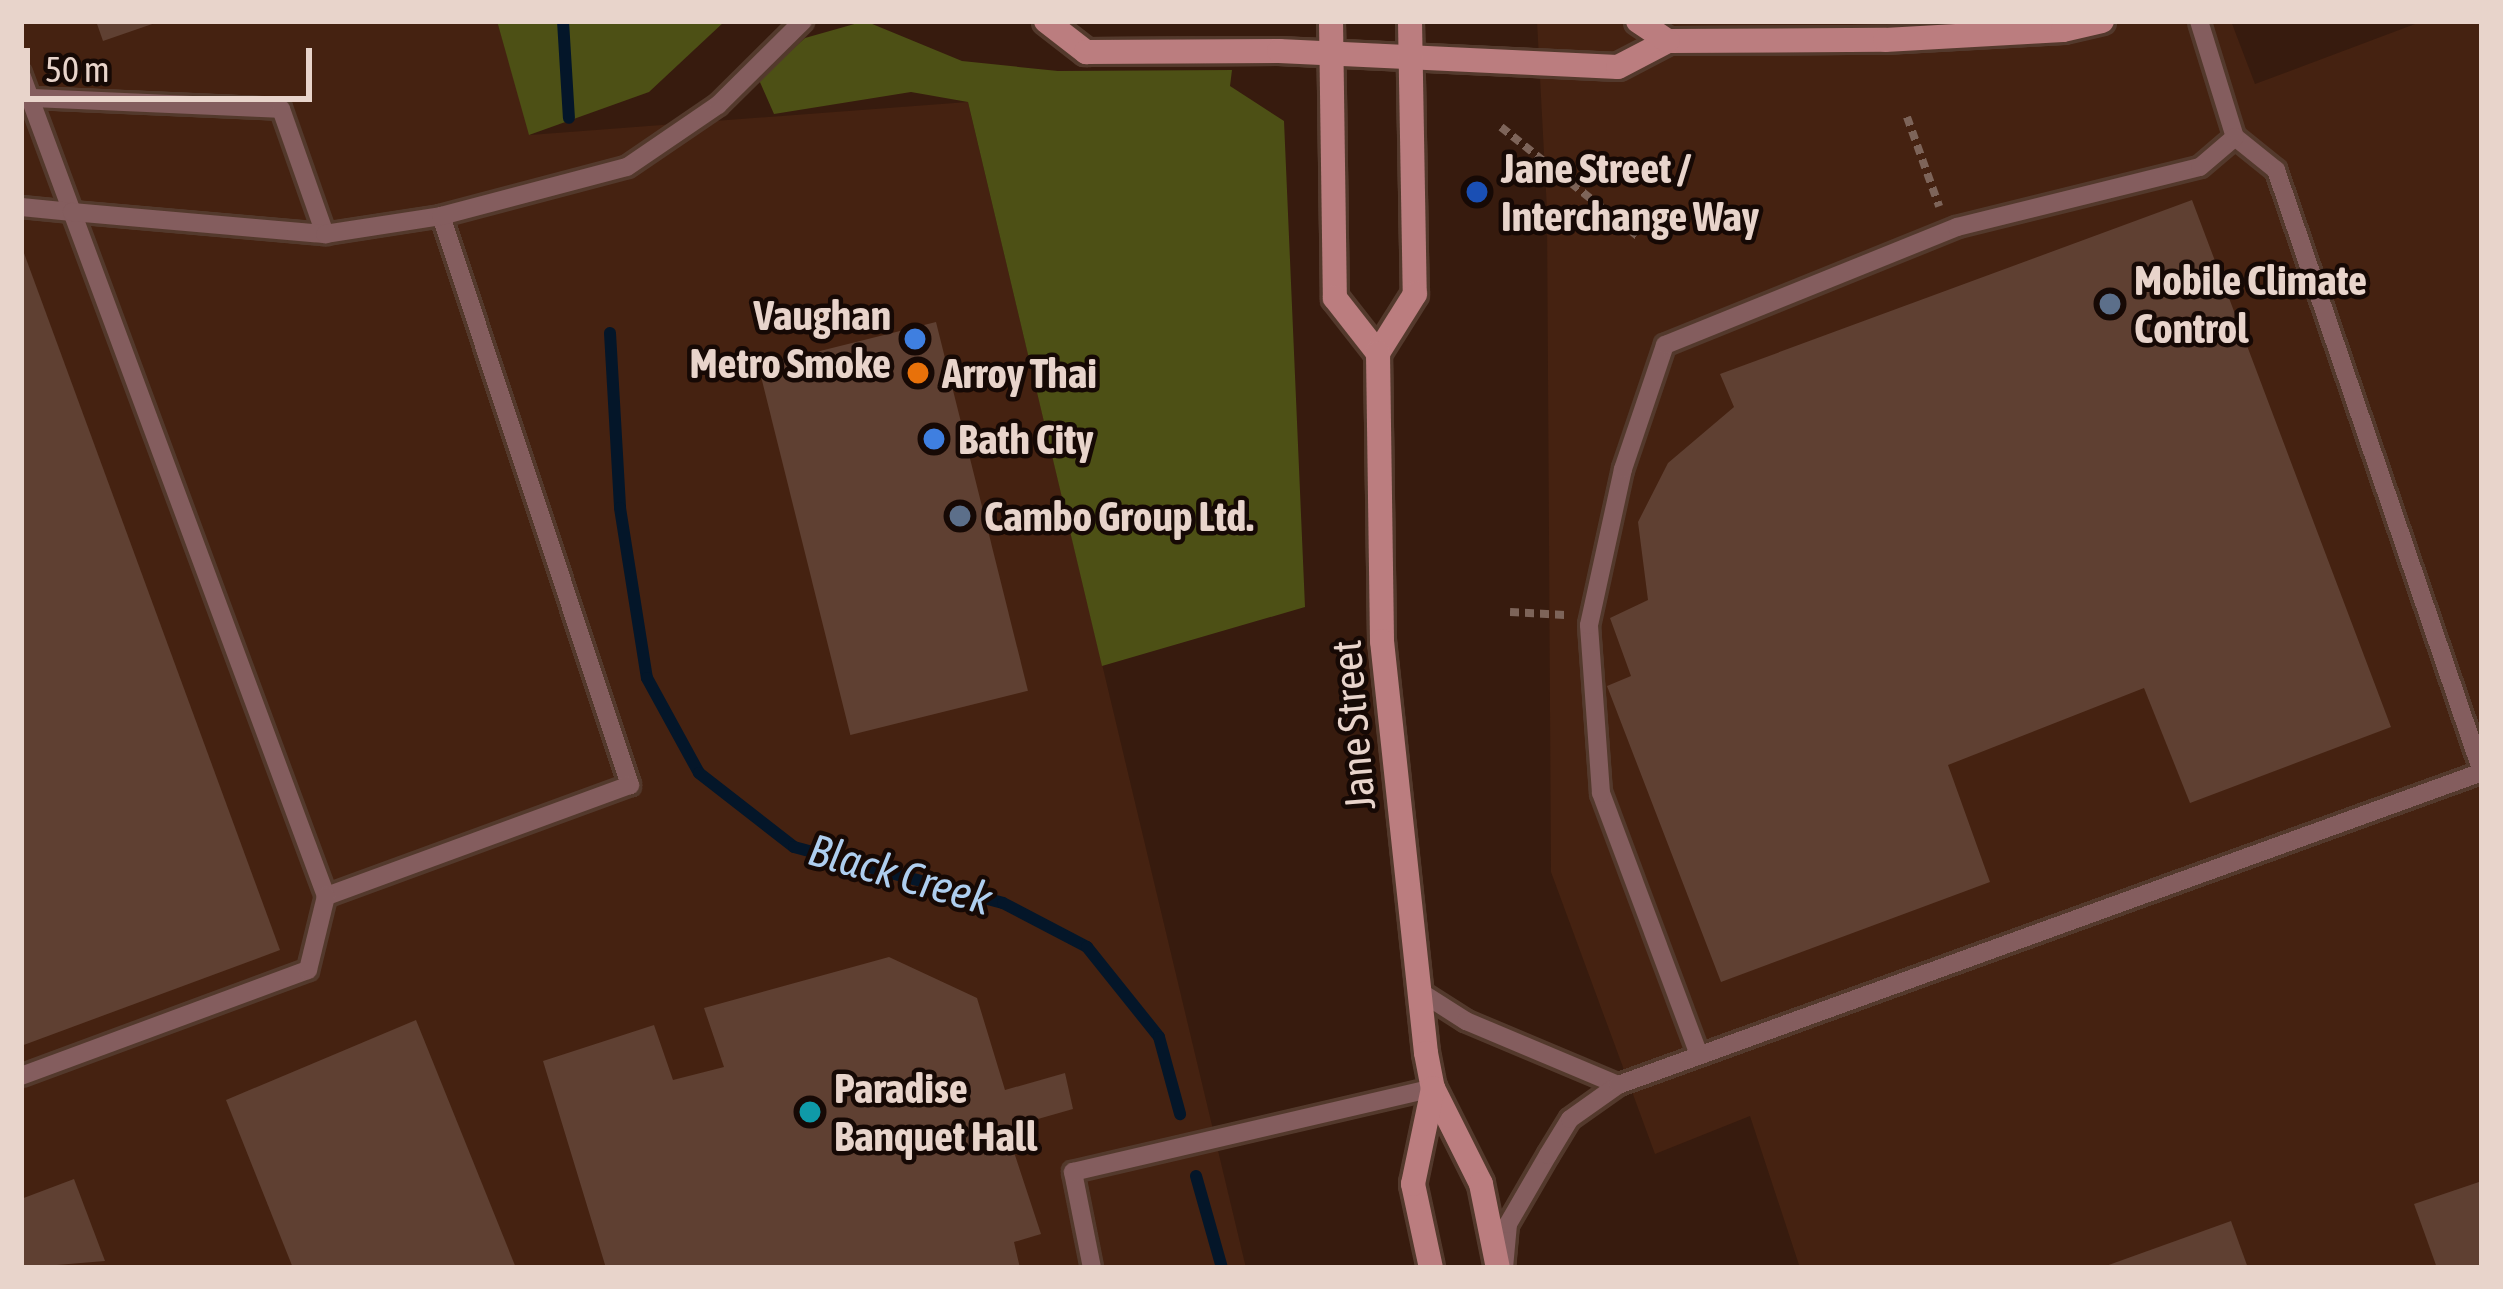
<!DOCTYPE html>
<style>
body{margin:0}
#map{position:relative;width:2503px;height:1289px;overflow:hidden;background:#371b0e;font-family:"Asap Condensed",sans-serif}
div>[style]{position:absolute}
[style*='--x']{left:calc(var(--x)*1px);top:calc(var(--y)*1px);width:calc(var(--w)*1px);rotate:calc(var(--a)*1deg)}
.built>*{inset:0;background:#452211}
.green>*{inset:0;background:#4d5015}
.stream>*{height:12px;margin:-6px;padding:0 6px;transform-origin:6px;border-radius:6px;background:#041629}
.building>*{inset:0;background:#5f4032;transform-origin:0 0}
.path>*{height:8px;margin-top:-4px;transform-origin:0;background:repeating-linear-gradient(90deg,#7d6459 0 9px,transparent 0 15px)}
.roads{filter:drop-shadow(3px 0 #53392c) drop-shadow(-3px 0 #53392c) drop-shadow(0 3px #53392c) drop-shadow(0 -3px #53392c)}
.lane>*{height:18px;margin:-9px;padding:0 9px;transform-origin:9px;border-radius:9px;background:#845d5e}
.secondary>*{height:24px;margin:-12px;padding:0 12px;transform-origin:12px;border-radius:12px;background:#bb7d7f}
.dots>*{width:33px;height:33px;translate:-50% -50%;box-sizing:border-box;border:6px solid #160905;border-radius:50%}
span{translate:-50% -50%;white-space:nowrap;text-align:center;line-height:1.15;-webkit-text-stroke:9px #160905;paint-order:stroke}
.poi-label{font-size:42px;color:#e8d4cb;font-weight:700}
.left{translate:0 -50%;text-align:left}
.right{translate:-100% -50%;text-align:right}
.street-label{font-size:42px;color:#e8d4cb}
.water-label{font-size:45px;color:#aeceef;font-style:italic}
.frame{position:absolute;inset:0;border:24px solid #e8d4cb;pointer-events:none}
.scale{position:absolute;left:24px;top:48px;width:288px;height:54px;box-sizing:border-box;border:6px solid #e8d4cb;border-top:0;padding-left:15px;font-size:36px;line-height:42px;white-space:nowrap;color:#e8d4cb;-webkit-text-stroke:9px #160905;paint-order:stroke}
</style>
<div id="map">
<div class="built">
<div style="clip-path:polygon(21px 21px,497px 21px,530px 135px,968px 102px,1246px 1268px,21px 1268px)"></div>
<div style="clip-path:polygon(1537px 21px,2231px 21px,2255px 84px,2423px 21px,2482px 21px,2482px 1268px,1800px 1268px,1750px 1116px,1655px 1154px,1551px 872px,1547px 210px)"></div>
</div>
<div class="green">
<div style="clip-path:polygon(497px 21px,725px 21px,649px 92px,529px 135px)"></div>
<div style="clip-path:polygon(865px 21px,962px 61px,1058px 71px,1232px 70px,1230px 86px,1284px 121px,1305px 607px,1102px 666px,968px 102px,911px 92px,774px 114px,759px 80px,805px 38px)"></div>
</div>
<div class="stream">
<div style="--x:563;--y:21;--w:97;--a:86.5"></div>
<div style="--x:610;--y:333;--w:175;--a:86.7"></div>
<div style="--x:620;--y:508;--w:172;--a:81"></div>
<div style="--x:647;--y:678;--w:108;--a:61.3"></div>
<div style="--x:699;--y:773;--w:120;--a:37.9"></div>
<div style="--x:794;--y:847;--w:216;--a:15"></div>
<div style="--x:1003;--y:903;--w:95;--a:27.6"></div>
<div style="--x:1087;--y:947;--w:115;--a:51.3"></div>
<div style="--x:1159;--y:1037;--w:80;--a:74.7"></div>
<div style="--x:1196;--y:1176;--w:96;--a:74.2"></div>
</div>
<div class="building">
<div style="clip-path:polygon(96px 21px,158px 21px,158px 22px,103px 41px)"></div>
<div style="clip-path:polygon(2192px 200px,2391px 727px,2190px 803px,2144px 688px,1948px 765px,1990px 882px,1721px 982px,1607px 686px,1631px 676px,1610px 618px,1648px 600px,1638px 522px,1668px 463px,1734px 407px,1720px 374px)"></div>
<div style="clip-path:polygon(21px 245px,280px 950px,21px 1046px)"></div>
<div style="left:936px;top:322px;width:380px;height:183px;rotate:76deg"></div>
<div style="clip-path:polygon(889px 957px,977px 998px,1005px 1090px,1065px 1073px,1073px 1109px,1006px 1128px,1041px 1234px,1014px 1242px,1020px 1268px,606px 1268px,543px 1061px,654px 1025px,673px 1080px,724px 1067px,704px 1008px)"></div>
<div style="clip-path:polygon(416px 1020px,516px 1268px,293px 1268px,226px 1100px)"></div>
<div style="clip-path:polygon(74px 1179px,105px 1261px,21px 1268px,21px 1199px)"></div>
<div style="clip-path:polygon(2482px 1181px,2482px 1268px,2437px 1268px,2414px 1204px)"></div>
<div style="clip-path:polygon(2231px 1221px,2248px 1268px,2103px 1268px,2103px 1267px)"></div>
</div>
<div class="path">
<div style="--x:1907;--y:117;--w:95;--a:70.2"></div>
<div style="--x:1501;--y:127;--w:176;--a:38.6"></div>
<div style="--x:1510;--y:612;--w:55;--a:3.1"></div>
</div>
<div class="roads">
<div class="lane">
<div style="--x:2199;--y:21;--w:121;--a:72.8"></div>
<div style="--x:2235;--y:137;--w:53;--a:38.8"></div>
<div style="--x:2276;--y:170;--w:636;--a:71.11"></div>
<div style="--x:21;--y:74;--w:147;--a:69.7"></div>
<div style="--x:72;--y:212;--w:51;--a:-174.4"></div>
<div style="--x:30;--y:98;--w:251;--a:2.5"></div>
<div style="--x:281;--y:109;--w:133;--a:70.6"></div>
<div style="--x:441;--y:216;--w:600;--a:71.63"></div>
<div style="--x:630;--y:785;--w:324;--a:159.9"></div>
<div style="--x:326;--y:896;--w:730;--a:-110.37"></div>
<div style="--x:72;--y:212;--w:254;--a:5"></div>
<div style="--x:325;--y:234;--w:117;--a:-8.8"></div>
<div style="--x:441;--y:216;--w:192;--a:-14.8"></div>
<div style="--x:627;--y:167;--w:110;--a:-34.3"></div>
<div style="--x:718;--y:105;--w:120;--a:-44.7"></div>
<div style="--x:1419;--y:991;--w:56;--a:32.6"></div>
<div style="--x:1466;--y:1021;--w:165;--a:22.8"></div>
<div style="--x:1699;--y:1055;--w:280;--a:-110.5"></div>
<div style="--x:1601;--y:793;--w:168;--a:-94.1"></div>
<div style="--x:1589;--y:625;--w:160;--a:-77.7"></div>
<div style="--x:1623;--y:469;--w:131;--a:-71.3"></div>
<div style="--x:1665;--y:345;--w:315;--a:-22"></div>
<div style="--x:1957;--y:227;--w:250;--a:-13.9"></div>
<div style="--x:2200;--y:167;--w:46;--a:-40.6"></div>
<div style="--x:21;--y:1076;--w:306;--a:-20.3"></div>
<div style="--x:308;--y:970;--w:76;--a:-76.3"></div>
<div style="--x:1092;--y:1268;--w:98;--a:-101.2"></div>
<div style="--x:1073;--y:1172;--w:370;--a:-13.1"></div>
<div style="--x:1504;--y:1268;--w:44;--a:-84.8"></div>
<div style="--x:1508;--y:1224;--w:80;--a:-59.9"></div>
<div style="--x:1548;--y:1155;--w:42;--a:-58.6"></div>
<div style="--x:1570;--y:1119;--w:59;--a:-35.3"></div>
<div style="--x:1618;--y:1085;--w:919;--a:-19.91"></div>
</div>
<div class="secondary">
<div style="--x:1046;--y:21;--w:51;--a:37.8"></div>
<div style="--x:1086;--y:52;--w:193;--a:-0.3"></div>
<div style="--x:1279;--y:51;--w:339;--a:2.7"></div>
<div style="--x:1618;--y:67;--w:56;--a:-27.5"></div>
<div style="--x:1668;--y:41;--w:217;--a:-0.3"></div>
<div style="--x:1885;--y:40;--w:178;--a:-3.2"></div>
<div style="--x:2063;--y:30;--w:40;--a:-13"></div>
<div style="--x:1331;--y:21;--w:277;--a:89.2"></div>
<div style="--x:1335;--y:298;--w:70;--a:52"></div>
<div style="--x:1410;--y:21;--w:273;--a:89"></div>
<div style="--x:1415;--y:294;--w:70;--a:122.1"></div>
<div style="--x:1378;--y:353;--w:288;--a:89.2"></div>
<div style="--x:1382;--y:641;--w:414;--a:83.9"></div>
<div style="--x:1426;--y:1053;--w:36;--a:79"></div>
<div style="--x:1433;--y:1088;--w:107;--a:63.4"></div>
<div style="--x:1481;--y:1184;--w:86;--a:78.6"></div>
<div style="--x:1638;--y:21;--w:36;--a:34"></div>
<div style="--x:1431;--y:1268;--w:86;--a:-102.1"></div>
<div style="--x:1413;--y:1184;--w:98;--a:-78.2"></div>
</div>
</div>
<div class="dots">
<div style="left:1477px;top:192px;background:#1a4fb4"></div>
<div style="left:2110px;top:304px;background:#5c6f8a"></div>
<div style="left:915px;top:339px;background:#3f7fe0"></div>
<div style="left:918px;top:373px;background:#e8710a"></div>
<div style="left:934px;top:439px;background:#3f7fe0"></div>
<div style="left:960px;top:516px;background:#5c6f8a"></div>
<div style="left:810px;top:1112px;background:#0f9aa8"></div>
</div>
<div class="poi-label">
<span class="left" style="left:1501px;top:192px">Jane Street /<br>Interchange Way</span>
<span class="left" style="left:2134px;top:304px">Mobile Climate<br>Control</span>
<span class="right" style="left:891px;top:339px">Vaughan<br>Metro Smoke</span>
<span class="left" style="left:942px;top:373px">Arroy Thai</span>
<span class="left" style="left:958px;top:439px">Bath City</span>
<span class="left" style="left:984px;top:516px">Cambo Group Ltd.</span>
<span class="left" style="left:834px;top:1112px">Paradise<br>Banquet Hall</span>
</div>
<div class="street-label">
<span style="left:1353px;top:725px;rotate:-95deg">Jane Street</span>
</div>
<div class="water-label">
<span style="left:900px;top:875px;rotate:16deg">Black Creek</span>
</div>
<div class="frame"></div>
<div class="scale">50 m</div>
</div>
